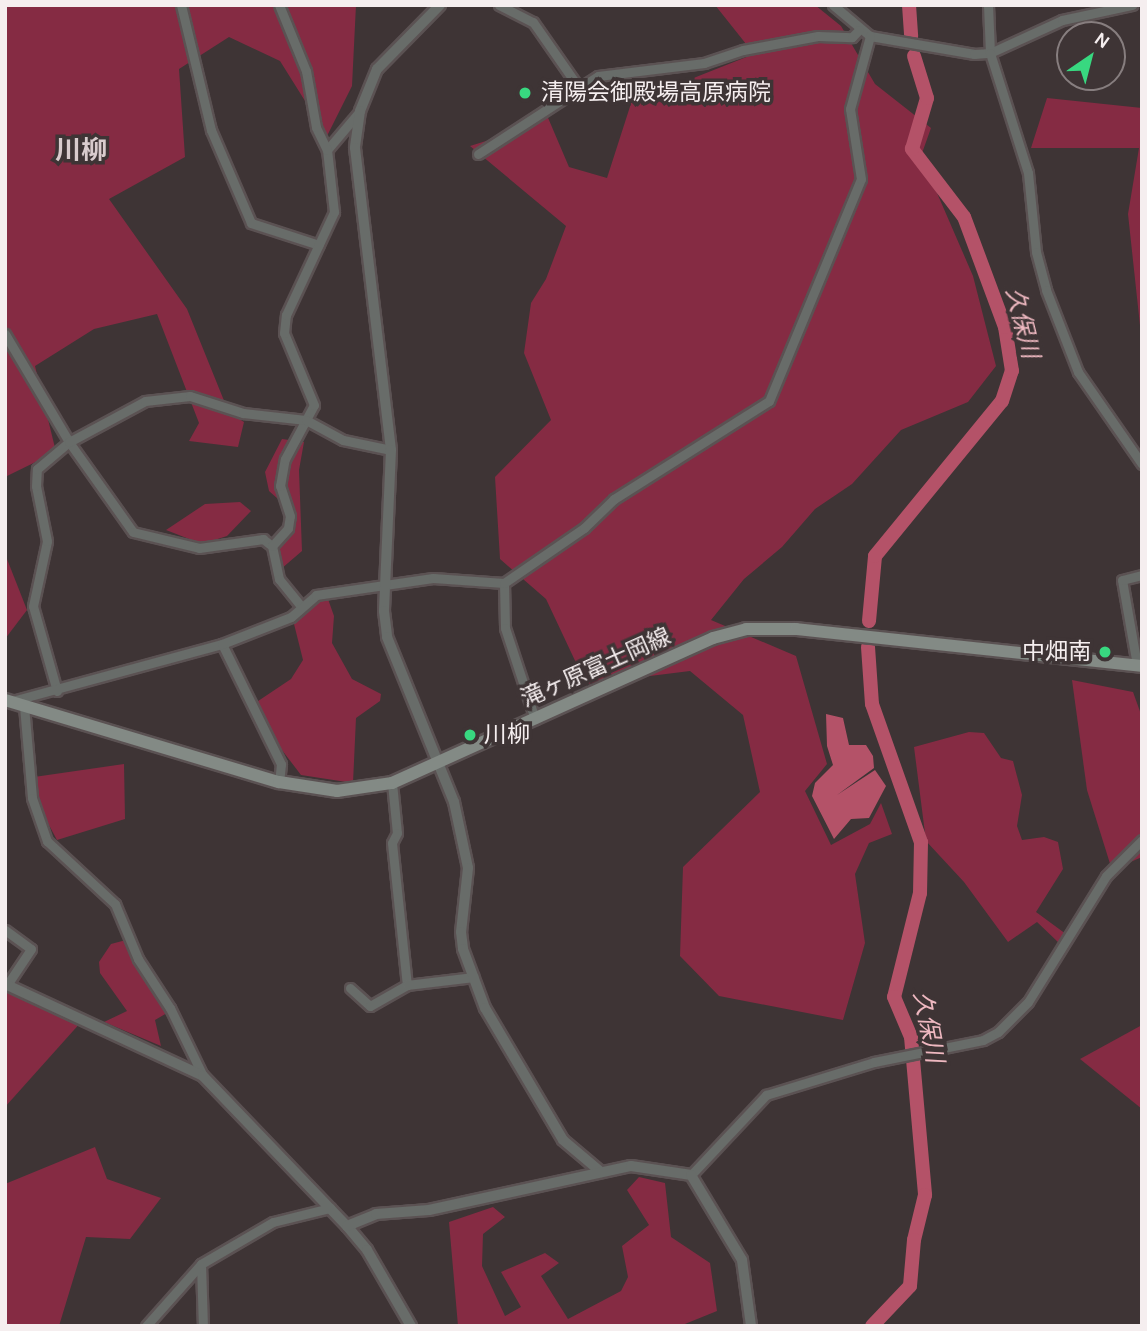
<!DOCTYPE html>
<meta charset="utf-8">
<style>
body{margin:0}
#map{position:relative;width:1147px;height:1331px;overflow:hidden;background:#3e3435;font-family:Karla,"Noto Sans JP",sans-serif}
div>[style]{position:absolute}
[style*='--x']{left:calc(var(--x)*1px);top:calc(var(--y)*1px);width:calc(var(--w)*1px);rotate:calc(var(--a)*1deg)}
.green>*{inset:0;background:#852b43}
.water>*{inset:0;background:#b45268}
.river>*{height:14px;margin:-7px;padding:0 7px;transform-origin:7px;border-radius:7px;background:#b45268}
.roads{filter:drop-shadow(2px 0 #5b5253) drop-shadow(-2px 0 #5b5253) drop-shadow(0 2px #5b5253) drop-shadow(0 -2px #5b5253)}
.minor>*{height:9px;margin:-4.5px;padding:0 4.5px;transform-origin:4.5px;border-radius:4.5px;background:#686c69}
.tertiary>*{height:10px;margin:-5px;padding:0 5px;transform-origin:5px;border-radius:5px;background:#686c69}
.secondary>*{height:12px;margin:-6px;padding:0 6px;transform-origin:6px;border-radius:6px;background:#838a85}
.dots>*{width:19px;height:19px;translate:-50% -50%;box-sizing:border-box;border:4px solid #3e3435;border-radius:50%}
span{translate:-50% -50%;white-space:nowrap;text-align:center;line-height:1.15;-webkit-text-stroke:7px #3e3435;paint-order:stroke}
.poi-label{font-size:23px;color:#f5eeef}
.left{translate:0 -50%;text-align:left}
.right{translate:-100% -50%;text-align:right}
.street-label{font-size:23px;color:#f5eeef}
.water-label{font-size:24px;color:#eeb8c0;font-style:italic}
.quarter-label{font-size:26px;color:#d9cbcd;font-weight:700}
.frame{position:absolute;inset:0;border:7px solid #f5eeef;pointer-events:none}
.north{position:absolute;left:1056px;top:21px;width:70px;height:70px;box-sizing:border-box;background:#3e3435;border:2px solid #877e7f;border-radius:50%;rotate:35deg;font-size:19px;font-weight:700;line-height:28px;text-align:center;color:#f5eeef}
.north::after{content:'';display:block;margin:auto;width:24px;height:32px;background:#38d880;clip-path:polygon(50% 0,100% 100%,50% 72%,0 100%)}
</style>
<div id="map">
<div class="green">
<div style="clip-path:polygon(5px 5px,356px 5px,352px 86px,327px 136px,280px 61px,229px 37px,179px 69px,185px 157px,109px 199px,187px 309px,229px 413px,244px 422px,238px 447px,189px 441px,199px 423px,157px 314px,94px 329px,35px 366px,56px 452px,5px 477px)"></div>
<div style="clip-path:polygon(715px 5px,815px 5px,841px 26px,875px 84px,931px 128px,921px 156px,973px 276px,996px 366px,968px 402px,901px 430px,852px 484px,815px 509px,782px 547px,744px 579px,711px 620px,796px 656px,827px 764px,805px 791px,831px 845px,870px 824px,881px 803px,892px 834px,869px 843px,855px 874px,865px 943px,843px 1020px,719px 996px,680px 956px,683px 867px,760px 792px,743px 715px,690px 671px,586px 684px,546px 599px,500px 559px,495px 477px,551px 420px,524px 353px,531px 303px,546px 279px,566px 226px,470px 146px,512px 133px,543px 106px,569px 167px,607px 178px,635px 91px,681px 83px,754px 54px)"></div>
<div style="clip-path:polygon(1047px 98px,1142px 108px,1142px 344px,1128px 214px,1139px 148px,1031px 148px)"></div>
<div style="clip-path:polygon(282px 439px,304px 442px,299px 470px,302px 551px,281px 569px,277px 549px,287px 507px,269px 491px,265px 472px)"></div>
<div style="clip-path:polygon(240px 502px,251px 511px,227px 536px,202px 544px,166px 530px,205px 504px)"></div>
<div style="clip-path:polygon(5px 554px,27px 610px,5px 639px)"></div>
<div style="clip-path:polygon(319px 595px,328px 599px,334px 616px,332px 643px,352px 679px,381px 694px,380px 701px,356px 718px,353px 783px,301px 775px,249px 707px,291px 679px,303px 660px,293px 620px)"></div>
<div style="clip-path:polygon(1072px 680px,1133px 692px,1142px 717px,1142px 857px,1112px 870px,1087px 790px)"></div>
<div style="clip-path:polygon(969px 732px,984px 733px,1001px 758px,1013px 761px,1022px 795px,1017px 826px,1022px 840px,1044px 837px,1058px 842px,1063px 869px,1036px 912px,1070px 937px,1059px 943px,1037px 922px,1008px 942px,964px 882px,926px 841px,914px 747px)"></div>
<div style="clip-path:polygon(124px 764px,125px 819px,57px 840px,43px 814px,34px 777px)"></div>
<div style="clip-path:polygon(126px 940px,167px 1013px,155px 1020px,161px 1046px,104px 1022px,127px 1011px,100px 973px,99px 962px,111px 944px)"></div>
<div style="clip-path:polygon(5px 989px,82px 1021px,5px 1107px)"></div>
<div style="clip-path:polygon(1142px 1025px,1142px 1109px,1080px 1059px)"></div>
<div style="clip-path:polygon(95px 1147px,107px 1179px,161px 1198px,130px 1239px,86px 1237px,59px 1326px,5px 1326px,5px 1184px)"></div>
<div style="clip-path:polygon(639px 1177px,665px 1183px,671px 1237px,710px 1263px,717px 1311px,680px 1326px,458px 1326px,449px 1222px,493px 1207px,505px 1217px,483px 1234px,482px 1266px,505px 1316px,521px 1307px,501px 1272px,545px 1253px,559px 1263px,541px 1276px,568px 1319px,621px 1291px,628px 1277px,622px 1246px,649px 1225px,627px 1190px)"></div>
</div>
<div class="water">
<div style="clip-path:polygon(826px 714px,843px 718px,849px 745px,866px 745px,873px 756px,874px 768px,837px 795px,875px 770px,886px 786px,869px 818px,851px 819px,834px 839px,812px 796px,815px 783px,833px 765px,827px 746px)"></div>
</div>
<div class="river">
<div style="--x:909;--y:5;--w:31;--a:86"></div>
<div style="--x:869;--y:621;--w:65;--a:-84.7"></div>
<div style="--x:875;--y:556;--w:200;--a:-50.7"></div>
<div style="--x:1002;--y:401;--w:32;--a:-72"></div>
<div style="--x:1012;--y:371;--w:45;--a:-99"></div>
<div style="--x:1005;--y:327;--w:117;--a:-110.4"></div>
<div style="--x:964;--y:217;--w:86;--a:-127.4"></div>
<div style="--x:912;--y:149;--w:53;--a:-73.6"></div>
<div style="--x:927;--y:98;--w:44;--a:-107.2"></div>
<div style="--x:868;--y:647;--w:57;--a:86"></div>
<div style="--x:872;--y:704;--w:146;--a:70.5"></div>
<div style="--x:921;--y:842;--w:51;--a:91.1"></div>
<div style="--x:920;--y:893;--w:107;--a:104"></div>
<div style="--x:894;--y:997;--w:43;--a:67"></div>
<div style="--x:911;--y:1037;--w:159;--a:84.9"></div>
<div style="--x:925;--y:1195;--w:46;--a:103.7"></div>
<div style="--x:914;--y:1240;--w:46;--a:95"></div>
<div style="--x:910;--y:1286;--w:55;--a:133.5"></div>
</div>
<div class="roads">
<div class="minor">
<div style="--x:181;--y:5;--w:129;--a:76.5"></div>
<div style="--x:211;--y:130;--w:101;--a:66.7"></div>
<div style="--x:251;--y:223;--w:71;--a:17.9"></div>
<div style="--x:499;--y:5;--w:38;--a:27"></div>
<div style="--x:533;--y:22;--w:80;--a:55.1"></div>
<div style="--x:833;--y:5;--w:48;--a:40"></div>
<div style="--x:870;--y:36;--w:106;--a:9.8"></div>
<div style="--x:974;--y:54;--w:16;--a:-4"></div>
<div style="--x:990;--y:53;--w:79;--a:-24.6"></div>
<div style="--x:1062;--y:20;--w:72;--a:-12.1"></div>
<div style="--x:988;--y:5;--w:48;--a:87.6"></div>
<div style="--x:990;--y:53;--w:126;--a:72.4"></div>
<div style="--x:1028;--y:173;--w:79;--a:84.2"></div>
<div style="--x:1036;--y:252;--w:39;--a:75"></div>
<div style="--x:1046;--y:290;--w:88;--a:68.7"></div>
<div style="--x:1078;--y:372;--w:112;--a:55.2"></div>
<div style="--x:327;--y:150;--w:51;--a:-49.8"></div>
<div style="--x:478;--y:154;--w:143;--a:-33"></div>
<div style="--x:598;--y:76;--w:107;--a:-7"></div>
<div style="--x:704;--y:63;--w:41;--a:-18.4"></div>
<div style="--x:743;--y:50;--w:76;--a:-10.6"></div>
<div style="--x:818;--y:36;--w:34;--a:2"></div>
<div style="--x:852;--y:37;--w:10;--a:-45"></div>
<div style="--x:5;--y:334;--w:126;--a:59.3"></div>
<div style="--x:69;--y:442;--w:110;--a:54.6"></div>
<div style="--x:133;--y:532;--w:68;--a:13.6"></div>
<div style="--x:199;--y:548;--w:65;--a:-8"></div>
<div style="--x:263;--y:539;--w:11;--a:38"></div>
<div style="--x:272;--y:546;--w:34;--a:78"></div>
<div style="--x:279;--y:579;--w:33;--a:51"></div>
<div style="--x:272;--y:546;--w:24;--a:-48"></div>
<div style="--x:288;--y:528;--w:12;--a:-81"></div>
<div style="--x:290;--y:516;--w:32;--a:-108"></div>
<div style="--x:280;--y:486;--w:27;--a:-80"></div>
<div style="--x:285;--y:459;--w:61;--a:-61.8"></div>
<div style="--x:314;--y:405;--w:78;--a:-112.6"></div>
<div style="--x:284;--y:333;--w:18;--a:-84"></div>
<div style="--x:286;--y:315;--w:114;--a:-65"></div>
<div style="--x:334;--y:212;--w:62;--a:-96.4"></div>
<div style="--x:327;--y:150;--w:25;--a:-116"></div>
<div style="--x:316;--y:127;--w:57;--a:-100.1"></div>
<div style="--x:306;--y:71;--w:71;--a:-112.2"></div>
<div style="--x:504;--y:583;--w:45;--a:88.7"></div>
<div style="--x:505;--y:628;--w:96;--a:71.8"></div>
<div style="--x:222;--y:644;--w:134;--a:63.8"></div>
<div style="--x:281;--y:764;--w:18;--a:96"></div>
<div style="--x:1137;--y:665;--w:86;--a:-100"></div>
<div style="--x:1122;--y:580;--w:21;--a:-14"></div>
<div style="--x:57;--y:691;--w:88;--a:-105.8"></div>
<div style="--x:33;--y:606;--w:66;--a:-77.8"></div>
<div style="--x:47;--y:541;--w:56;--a:-101.3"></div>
<div style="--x:36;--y:486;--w:17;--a:-87"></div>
<div style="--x:37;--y:469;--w:42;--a:-40.2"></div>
<div style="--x:69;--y:442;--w:86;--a:-28.3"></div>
<div style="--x:145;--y:401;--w:45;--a:-6.3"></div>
<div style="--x:190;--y:396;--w:56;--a:17.8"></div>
<div style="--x:243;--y:413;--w:63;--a:6.3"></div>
<div style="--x:306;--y:420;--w:42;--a:28.4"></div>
<div style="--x:343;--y:440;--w:49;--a:11.8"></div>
<div style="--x:12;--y:701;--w:218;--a:-15.2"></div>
<div style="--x:222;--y:644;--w:74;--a:-21.4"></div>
<div style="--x:291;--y:617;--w:33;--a:-41"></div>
<div style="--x:316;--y:595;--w:118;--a:-8.3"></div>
<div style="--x:433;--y:578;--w:71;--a:4"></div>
<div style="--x:504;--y:583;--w:97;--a:-34.5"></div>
<div style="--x:584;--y:528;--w:42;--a:-44"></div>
<div style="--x:614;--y:499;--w:183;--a:-32.3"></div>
<div style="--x:769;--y:401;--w:240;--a:-67.5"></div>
<div style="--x:861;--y:179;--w:71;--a:-98.9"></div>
<div style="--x:850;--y:109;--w:76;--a:-74.7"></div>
<div style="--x:24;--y:706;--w:92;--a:85"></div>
<div style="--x:32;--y:798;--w:46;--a:70.8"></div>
<div style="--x:47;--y:841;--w:93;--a:42.8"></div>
<div style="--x:115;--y:904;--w:60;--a:67.3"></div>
<div style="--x:138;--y:959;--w:59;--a:56.9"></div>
<div style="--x:170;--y:1008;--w:76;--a:64.1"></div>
<div style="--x:392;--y:783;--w:50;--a:84.3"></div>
<div style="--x:397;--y:833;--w:11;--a:117"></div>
<div style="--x:392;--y:843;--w:143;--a:84"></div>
<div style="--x:5;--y:930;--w:32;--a:36"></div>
<div style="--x:31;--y:949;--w:43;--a:123.7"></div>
<div style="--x:350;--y:988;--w:27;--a:42"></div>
<div style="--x:370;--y:1006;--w:43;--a:-29.6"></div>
<div style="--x:407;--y:985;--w:67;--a:-6.8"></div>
<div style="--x:691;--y:1175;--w:110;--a:-46.8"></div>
<div style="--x:766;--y:1095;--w:113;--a:-17"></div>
<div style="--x:874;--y:1062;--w:111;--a:-11.4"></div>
<div style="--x:983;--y:1040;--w:17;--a:-28"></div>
<div style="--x:998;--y:1032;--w:42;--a:-45"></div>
<div style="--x:1028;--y:1002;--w:148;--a:-58.2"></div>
<div style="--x:1106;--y:876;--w:51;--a:-45"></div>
<div style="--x:201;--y:1264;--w:62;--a:88.2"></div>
<div style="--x:146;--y:1326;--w:83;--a:-48.4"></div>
<div style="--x:201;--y:1264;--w:83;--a:-30.3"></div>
<div style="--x:273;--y:1222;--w:59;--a:-13.8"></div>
</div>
<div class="tertiary">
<div style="--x:440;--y:5;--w:90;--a:134.5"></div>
<div style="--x:377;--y:69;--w:45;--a:112"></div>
<div style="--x:360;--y:111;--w:37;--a:98"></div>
<div style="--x:355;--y:148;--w:304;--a:83.2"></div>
<div style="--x:391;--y:450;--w:161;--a:92.5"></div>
<div style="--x:384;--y:611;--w:26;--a:83"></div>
<div style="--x:387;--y:637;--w:178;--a:67.9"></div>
<div style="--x:454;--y:802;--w:67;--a:78"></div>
<div style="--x:468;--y:868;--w:64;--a:96.2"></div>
<div style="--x:461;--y:932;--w:17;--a:83"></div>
<div style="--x:463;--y:949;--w:63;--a:69.6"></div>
<div style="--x:485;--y:1008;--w:153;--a:59.4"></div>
<div style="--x:563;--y:1140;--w:50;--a:40.1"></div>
<div style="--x:5;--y:984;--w:218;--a:24.9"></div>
<div style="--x:203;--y:1076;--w:208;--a:46.2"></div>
<div style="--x:347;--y:1226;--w:31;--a:50"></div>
<div style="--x:367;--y:1250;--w:88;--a:59.9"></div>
<div style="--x:347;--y:1226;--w:31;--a:-22"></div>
<div style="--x:376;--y:1214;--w:53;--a:-4.3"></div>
<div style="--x:429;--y:1210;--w:207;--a:-12.3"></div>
<div style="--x:631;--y:1166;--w:61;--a:8.5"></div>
<div style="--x:691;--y:1175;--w:99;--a:59"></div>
<div style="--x:742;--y:1260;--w:67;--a:82.2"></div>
</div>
<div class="secondary">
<div style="--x:5;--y:700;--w:286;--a:16.7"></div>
<div style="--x:279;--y:782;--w:59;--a:8.8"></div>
<div style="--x:337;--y:791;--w:56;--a:-8.3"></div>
<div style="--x:392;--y:783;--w:352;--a:-24.3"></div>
<div style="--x:713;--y:638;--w:34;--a:-15"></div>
<div style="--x:746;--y:629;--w:50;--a:0"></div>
<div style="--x:796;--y:629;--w:348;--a:6.1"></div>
</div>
</div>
<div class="dots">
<div style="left:525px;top:93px;background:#38d880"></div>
<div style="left:1105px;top:652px;background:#38d880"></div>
<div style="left:470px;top:735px;background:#38d880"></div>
</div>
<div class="poi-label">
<span class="left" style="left:541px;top:93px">清陽会御殿場高原病院</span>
<span class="right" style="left:1091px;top:652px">中畑南</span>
<span class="left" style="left:484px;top:735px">川柳</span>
</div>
<div class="street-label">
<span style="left:596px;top:668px;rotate:-24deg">滝ヶ原富士岡線</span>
</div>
<div class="water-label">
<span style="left:1022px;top:323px;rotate:76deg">久保川</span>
<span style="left:928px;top:1027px;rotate:79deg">久保川</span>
</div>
<div class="quarter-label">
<span style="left:81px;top:151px">川柳</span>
</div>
<div class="frame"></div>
<div class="north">N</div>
</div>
